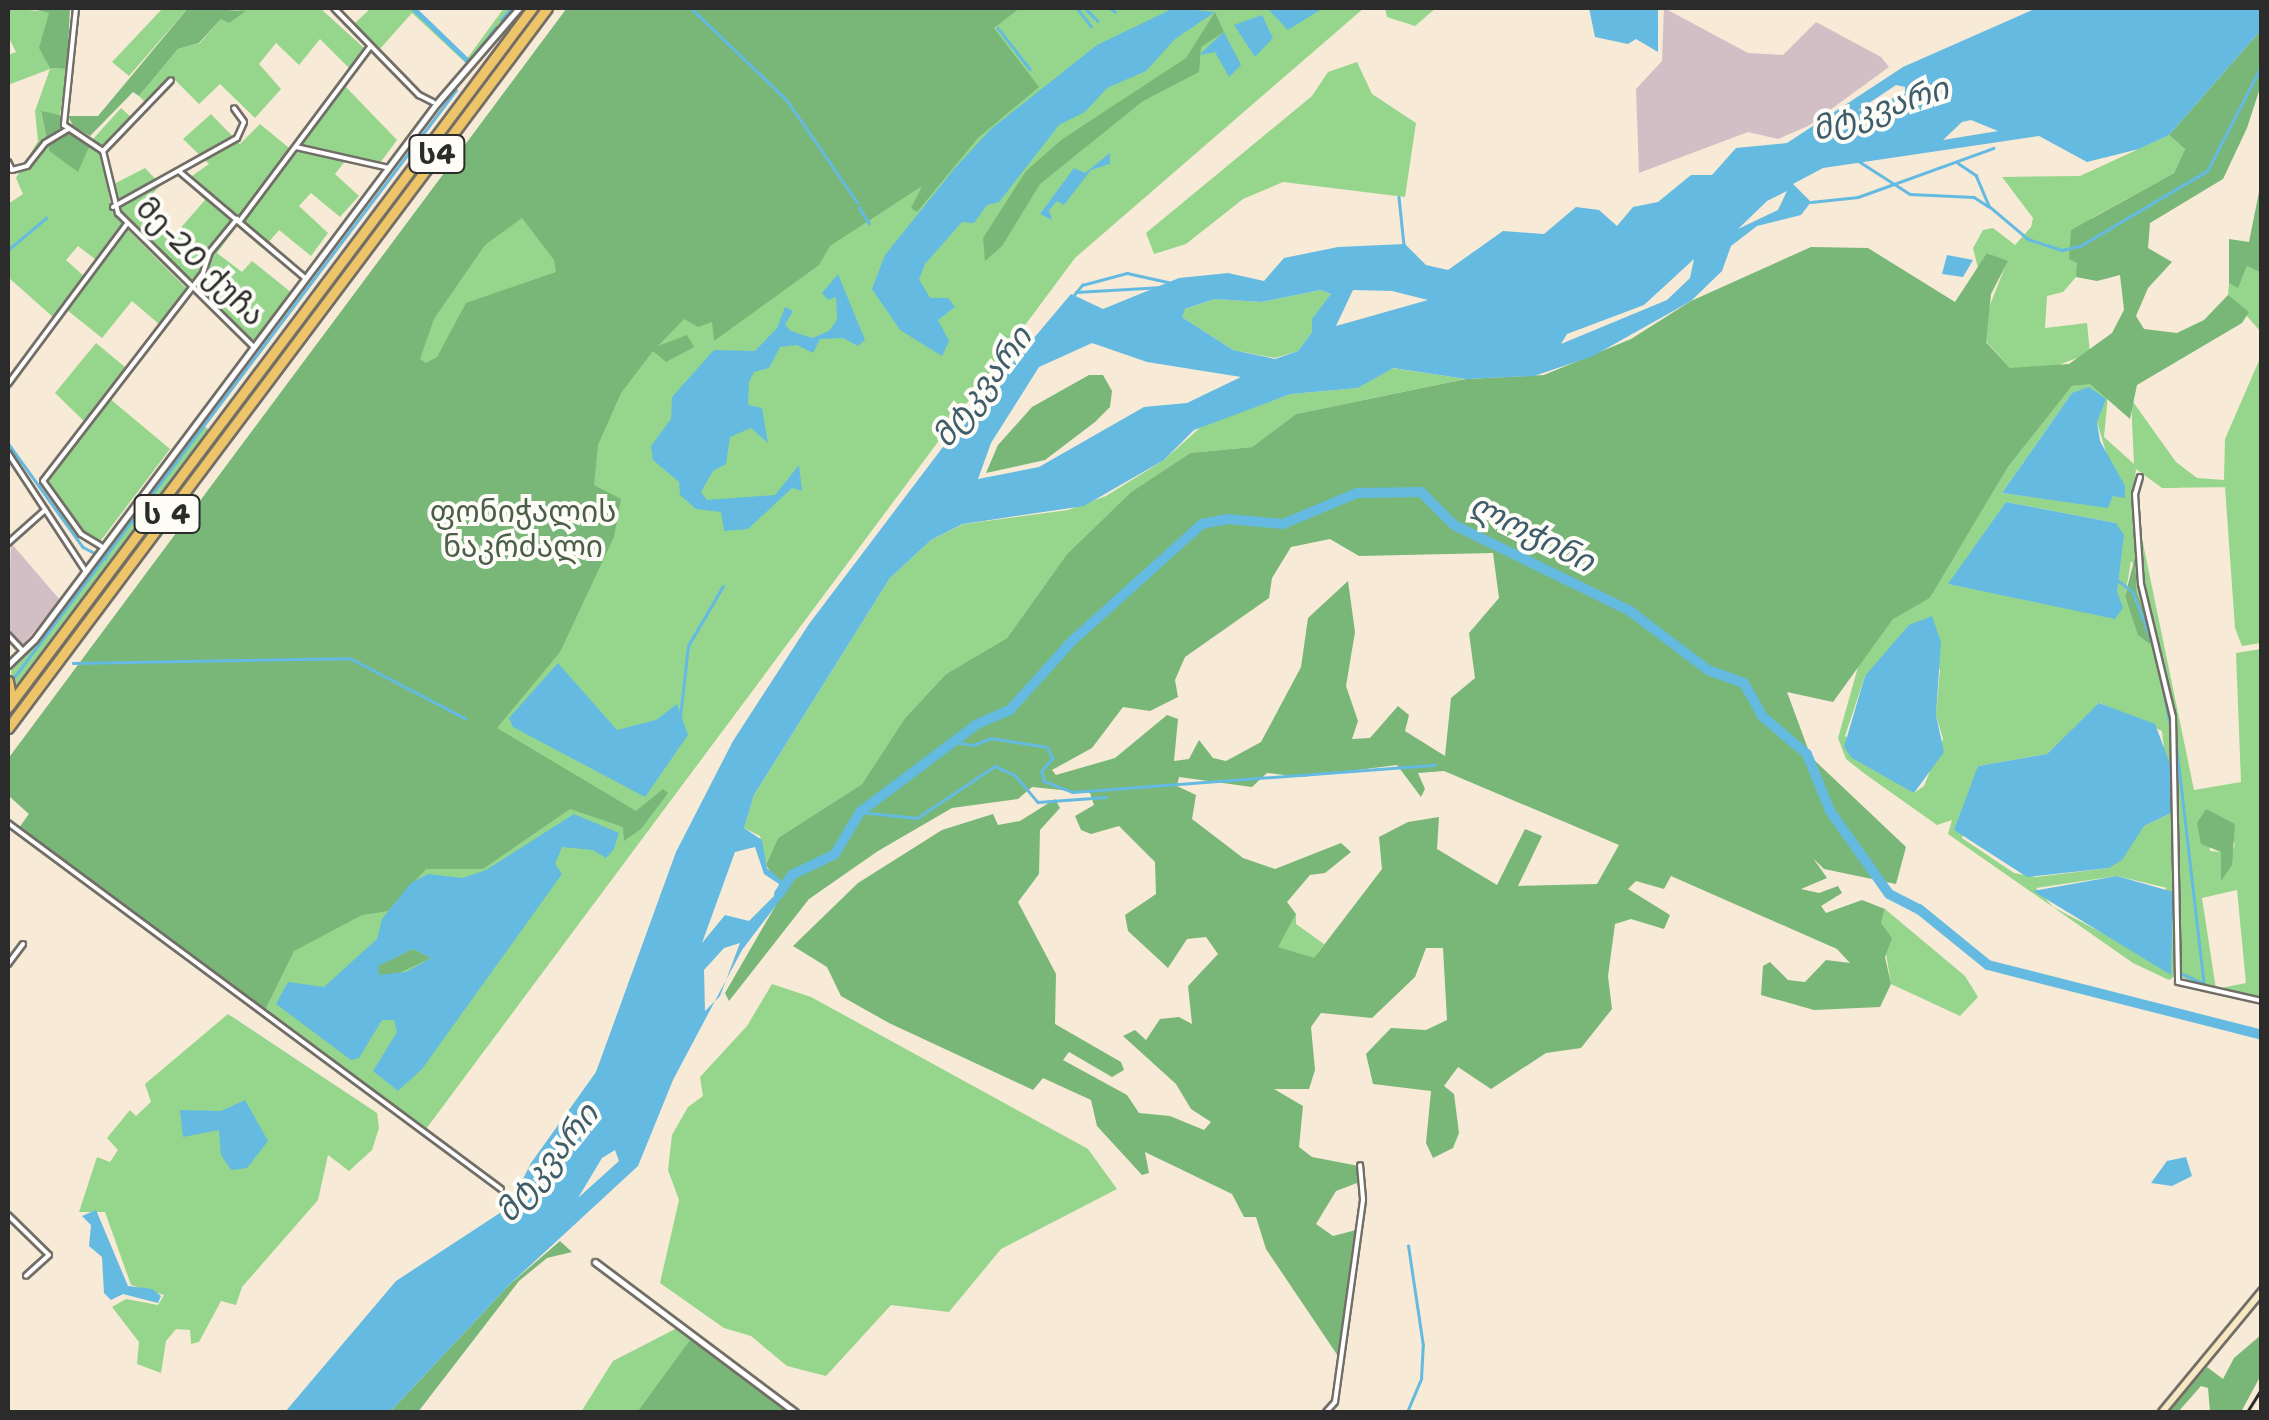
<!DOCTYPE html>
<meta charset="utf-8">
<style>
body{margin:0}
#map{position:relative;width:2269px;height:1420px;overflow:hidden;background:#f7ead6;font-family:"Shantell Sans","Noto Sans Georgian",sans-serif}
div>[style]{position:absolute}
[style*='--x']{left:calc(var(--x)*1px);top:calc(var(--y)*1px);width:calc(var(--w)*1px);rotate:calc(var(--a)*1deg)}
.industrial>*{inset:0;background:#d2bec5}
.green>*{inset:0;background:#96d68c;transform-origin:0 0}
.forest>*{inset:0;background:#78b778}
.water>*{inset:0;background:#64bae1}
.stream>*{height:2.5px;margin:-1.25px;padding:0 1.25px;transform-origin:1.25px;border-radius:1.25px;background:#64bae1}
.canal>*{height:5px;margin:-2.5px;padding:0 2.5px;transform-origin:2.5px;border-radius:2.5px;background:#64bae1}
.river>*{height:10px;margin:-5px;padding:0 5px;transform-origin:5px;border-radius:5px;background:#64bae1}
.roads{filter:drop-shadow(2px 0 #726e67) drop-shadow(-2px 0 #726e67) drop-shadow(0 2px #726e67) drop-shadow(0 -2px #726e67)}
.minor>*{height:4px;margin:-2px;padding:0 2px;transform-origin:2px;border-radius:2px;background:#fff}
.tertiary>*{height:5px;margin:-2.5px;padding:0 2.5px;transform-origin:2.5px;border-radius:2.5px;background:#fff}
.secondary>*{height:6px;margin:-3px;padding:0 3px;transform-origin:3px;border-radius:3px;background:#f8e7c3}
.motorway>*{height:9px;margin:-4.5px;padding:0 4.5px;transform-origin:4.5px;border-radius:4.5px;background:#eec469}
.rail>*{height:2.5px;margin:-1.25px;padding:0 1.25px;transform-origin:1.25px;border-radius:1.25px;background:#2b2b2b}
span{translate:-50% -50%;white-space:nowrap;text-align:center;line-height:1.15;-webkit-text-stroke:8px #fdfcf7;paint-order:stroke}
.shield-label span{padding:2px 8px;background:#fdfcf7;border:2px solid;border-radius:8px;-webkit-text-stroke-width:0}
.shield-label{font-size:28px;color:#2b2b2b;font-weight:700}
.street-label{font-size:30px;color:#2b2b2b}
.park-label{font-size:30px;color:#4b5e48}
.water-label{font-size:32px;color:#3f5d6b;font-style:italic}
.frame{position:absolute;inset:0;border:10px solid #2b2b2b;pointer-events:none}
</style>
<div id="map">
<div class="industrial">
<div style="clip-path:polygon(1664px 8px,1748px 53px,1783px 55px,1816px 22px,1881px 57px,1889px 67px,1808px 126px,1778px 139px,1748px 132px,1639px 173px,1636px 89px,1662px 61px)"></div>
<div style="clip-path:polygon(11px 543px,60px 600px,22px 646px,8px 631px)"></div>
</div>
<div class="green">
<div style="clip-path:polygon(8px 8px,49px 12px,50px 68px,67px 69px,60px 115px,41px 112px,49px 151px,78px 171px,91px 143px,101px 152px,111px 206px,126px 226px,99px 262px,78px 246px,66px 260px,86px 278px,54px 318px,8px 277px,8px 204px,23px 194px,16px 178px,38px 141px,35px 111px,50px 69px,8px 85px,8px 55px,16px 52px,8px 36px)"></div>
<div style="clip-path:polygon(163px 8px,188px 8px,129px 76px,112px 62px)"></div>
<div style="clip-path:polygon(244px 8px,320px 8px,364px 48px,349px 68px,320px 39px,299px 65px,276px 43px,259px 64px,281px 89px,255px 118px,220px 84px,199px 104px,175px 80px,148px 105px,139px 96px,178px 49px,200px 43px,221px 19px)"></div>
<div style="clip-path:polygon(331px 8px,353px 25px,371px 8px,415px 8px,466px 60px,504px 8px,515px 8px,469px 66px,412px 13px,378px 51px)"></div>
<div style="clip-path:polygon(567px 8px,1364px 8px,1075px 258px,426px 1129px,19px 828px,29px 814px,8px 795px,8px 759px)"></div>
<div style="clip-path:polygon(1385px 8px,1436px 8px,1415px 26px,1387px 17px)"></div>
<div style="clip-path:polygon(1357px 62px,1372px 94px,1416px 123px,1405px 197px,1283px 182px,1243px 199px,1186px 244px,1154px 254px,1146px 233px,1312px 96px,1328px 72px)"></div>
<div style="clip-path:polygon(343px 84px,397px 140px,377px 167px,346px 160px,335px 174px,359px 196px,340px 217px,311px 193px,299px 206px,328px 233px,311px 256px,279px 230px,263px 249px,237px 226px,217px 253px,242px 272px,252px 261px,292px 293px,258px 340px,250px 340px,134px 229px,116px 205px,112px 185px,145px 168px,161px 185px,140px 206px,171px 239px,205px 200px,185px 181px,209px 164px,183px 139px,211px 114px,240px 144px,260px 124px,294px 152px)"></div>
<div style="left:121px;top:108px;width:15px;height:42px;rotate:42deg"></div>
<div style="clip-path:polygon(2169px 135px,2185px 149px,2174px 173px,2092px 218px,2076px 277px,2063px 292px,2047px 296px,2045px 328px,2087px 323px,2090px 353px,2046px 370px,2010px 368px,1986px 341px,1982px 325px,2007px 262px,1988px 253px,1978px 268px,1973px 248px,1983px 230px,1993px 228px,2015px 245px,2031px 227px,2033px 218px,2002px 177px,2080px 176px)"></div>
<div style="clip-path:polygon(128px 230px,186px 288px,159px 324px,132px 301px,102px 338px,67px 310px)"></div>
<div style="clip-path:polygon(2247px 266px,2261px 273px,2261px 332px,2228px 295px,2229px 283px,2238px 287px)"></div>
<div style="clip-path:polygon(1321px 290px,1331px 294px,1312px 332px,1298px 351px,1275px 358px,1233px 350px,1182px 317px,1183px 310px,1215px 299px,1261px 302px)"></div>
<div style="clip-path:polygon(96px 343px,125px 367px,86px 423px,55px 393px)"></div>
<div style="clip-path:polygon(evenodd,2261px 356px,2261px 643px,2242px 646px,2235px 628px,2225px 487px,2162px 488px,2136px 469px,2133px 495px,2194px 790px,2241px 782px,2236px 653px,2261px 649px,2261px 997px,2209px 990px,2177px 975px,2169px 980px,2133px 963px,1948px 834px,1952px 820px,1937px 825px,1865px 774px,1846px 759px,1838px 738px,1858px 667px,1893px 618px,1930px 598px,2008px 467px,2072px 386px,2089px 383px,2108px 395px,2104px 437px,2134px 464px,2131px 399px,2176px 462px,2197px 478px,2224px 480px,2225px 439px,2261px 356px,2072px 393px,2105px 399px,2097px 422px,2109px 462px,2113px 496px,2108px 507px,2002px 493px,2072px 393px,2261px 356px,2006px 502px,2116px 523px,2115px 618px,1949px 584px,2006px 502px,2261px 356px,2131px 561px,2139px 570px,2137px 593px,2152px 634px,2132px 615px,2125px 596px,2131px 561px,2261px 356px,1940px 669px,1936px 715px,1943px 739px,1924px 786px,1914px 793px,1845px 736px,1865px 676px,1940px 669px,2261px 356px,2100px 703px,2162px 731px,2171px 813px,2144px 826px,2109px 868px,2036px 877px,2014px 873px,1962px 838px,1978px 766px,2047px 754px,2100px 703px,2261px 356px,2206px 809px,2235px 844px,2222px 880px,2226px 863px,2221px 852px,2210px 851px,2206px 809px,2261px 356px,2117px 876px,2167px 888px,2110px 937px,2053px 907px,2036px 888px,2117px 876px,2261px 356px,2237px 890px,2246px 983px,2216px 989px,2202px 898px,2237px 890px)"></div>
<div style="clip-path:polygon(1392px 368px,1466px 379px,1296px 414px,1252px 447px,1190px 453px,1131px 492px,1067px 554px,1007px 638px,946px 674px,905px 718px,862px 784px,778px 838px,766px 865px,760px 836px,744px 828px,754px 795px,890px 578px,931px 540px,964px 524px,1068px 510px,1106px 496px,1164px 460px,1203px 425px,1291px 394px,1358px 388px)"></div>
<div style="clip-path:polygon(109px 398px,170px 449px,99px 543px,85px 535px,47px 478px)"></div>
<div style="clip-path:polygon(200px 423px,211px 431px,8px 703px,12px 666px,37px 643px)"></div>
<div style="clip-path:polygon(1885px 909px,1965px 976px,1978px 997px,1960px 1016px,1891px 984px,1881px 923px)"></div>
<div style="clip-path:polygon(1296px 914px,1296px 924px,1324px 944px,1314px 959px,1277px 947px)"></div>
<div style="clip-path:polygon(772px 984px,811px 997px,1088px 1149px,1117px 1189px,1001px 1249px,949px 1312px,891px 1305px,826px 1376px,787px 1366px,751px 1336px,724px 1328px,660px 1283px,679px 1200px,668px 1170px,672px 1135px,688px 1107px,703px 1096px,700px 1077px,747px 1026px)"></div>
<div style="clip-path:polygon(228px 1014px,377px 1113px,379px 1128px,372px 1150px,349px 1171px,328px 1155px,318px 1200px,242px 1287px,236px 1305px,221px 1301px,199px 1342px,191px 1344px,190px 1330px,176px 1329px,166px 1341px,161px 1373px,137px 1364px,139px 1342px,112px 1307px,126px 1299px,158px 1305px,164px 1295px,131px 1285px,105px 1212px,79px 1212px,97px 1157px,110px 1162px,118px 1150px,107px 1138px,130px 1110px,136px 1116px,151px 1102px,145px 1084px)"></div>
<div style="clip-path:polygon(679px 1327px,692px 1337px,637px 1412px,581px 1412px,613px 1361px)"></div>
</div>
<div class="forest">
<div style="clip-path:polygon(28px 8px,70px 8px,67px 69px,50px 68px,39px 48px,49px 13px)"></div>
<div style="clip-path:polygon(188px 8px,246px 11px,229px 23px,221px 19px,199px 43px,178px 49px,139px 96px,133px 92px,90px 136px,73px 126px,68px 116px,98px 116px)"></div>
<div style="clip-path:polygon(evenodd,567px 8px,1020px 8px,994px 28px,1039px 87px,978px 138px,917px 212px,911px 208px,922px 186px,830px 246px,819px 265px,714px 341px,712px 322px,698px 327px,684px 319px,658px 346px,687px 335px,694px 347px,666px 362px,653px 351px,621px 393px,598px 445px,594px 485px,621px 499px,614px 537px,560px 652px,497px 728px,636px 811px,663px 789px,668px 793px,641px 829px,624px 841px,623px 827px,570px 809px,483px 869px,426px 869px,388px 911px,362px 915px,294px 951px,264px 1012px,19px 828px,29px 814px,8px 795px,8px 759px,567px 8px,522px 218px,554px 260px,556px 272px,466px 303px,437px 357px,426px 363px,420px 359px,434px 319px,485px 245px,522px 218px)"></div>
<div style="clip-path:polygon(1215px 12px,1224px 32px,1201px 47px,1199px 72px,1143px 101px,1040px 184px,1002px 246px,985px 261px,983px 238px,1026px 171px,1061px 140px,1186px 58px)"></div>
<div style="clip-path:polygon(evenodd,2261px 30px,2261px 85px,2247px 128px,2223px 179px,2150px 223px,2148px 248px,2172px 262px,2148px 288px,2136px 316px,2144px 329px,2177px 333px,2204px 320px,2228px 295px,2249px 312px,2242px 323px,2137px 385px,2130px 419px,2090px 384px,2072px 386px,2008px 467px,1930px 598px,1893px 619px,1833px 702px,1787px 692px,1811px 757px,1906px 847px,1896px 884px,1824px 869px,1813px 858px,1827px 878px,1801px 889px,1819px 893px,1838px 886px,1842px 893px,1821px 906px,1826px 913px,1862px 900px,1885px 909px,1881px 923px,1892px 938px,1885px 957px,1891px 984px,1880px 1007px,1814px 1010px,1761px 995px,1763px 966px,1770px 962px,1788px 980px,1805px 982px,1826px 960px,1850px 963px,1837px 949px,1671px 876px,1664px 889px,1636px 881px,1628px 889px,1670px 915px,1664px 929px,1631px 919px,1615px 924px,1608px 976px,1612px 1009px,1581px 1048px,1546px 1053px,1491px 1089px,1458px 1067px,1444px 1086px,1454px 1094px,1459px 1133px,1453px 1148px,1433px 1158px,1426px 1143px,1431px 1091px,1373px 1084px,1366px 1054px,1391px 1028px,1426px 1030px,1447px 1020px,1443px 948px,1426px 948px,1415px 977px,1372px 1018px,1321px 1013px,1311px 1027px,1315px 1070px,1309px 1089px,1274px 1089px,1303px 1106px,1299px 1147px,1312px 1157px,1359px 1166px,1357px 1183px,1336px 1191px,1316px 1224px,1333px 1236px,1356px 1230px,1338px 1356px,1266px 1249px,1256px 1217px,1244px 1217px,1232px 1194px,1145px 1152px,1149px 1173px,1142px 1175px,1097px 1126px,1091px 1100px,1043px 1078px,1033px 1090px,889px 1023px,841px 996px,827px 967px,793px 946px,858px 883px,942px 830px,993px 814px,998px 825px,1020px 821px,1055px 799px,1060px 808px,1040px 830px,1039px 874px,1018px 902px,1056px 974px,1055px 1024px,1121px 1062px,1124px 1070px,1112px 1077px,1069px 1052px,1063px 1060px,1127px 1095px,1139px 1113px,1170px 1116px,1204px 1130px,1211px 1122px,1191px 1109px,1176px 1084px,1123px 1036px,1135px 1030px,1146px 1040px,1160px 1019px,1179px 1017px,1192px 1024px,1188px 986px,1218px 954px,1206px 937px,1187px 939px,1168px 968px,1128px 931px,1125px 915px,1156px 894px,1155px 862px,1119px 826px,1091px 834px,1081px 830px,1075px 816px,1094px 805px,1090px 793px,1032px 787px,1018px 799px,952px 808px,878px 851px,809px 899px,729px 1001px,725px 993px,784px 891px,766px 865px,778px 838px,862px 784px,905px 718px,946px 674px,1007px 638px,1067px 554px,1131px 492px,1190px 453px,1252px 447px,1296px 414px,1466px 379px,1544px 375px,1631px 339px,1691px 301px,1811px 247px,1868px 248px,1955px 302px,1987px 253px,2008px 261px,1991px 294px,1986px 342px,2010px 368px,2069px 364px,2112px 333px,2124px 310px,2120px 275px,2097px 281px,2076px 277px,2077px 263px,2069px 259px,2071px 230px,2174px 173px,2185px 149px,2169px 135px,2261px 30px,1330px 539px,1359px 556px,1493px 553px,1499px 598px,1469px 633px,1475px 678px,1451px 698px,1445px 756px,1405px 731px,1409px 715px,1398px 706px,1370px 738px,1352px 739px,1358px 721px,1346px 686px,1355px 632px,1348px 581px,1308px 618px,1301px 667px,1261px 742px,1226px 761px,1213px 758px,1199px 740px,1189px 759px,1174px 761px,1178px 719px,1167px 715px,1115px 758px,1056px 775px,1052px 770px,1092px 748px,1123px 707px,1150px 711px,1178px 697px,1175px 680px,1185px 657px,1269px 598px,1272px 578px,1291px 547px,1330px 539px,2261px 30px,1397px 765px,1421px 797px,1425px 789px,1418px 773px,1444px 771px,1619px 845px,1597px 884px,1518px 886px,1542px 836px,1525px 829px,1497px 885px,1437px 849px,1439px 817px,1408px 822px,1379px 837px,1382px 869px,1314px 958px,1278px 947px,1296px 914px,1287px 902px,1310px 875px,1325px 873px,1351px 852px,1341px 843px,1275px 869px,1243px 858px,1192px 819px,1196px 795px,1177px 786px,1179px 777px,1252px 787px,1267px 773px,1302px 777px,1397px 765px)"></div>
<div style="clip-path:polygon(41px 111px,60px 115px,63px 126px,91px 143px,78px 172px,49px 151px)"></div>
<div style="clip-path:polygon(2261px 182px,2261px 273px,2247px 266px,2238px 288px,2229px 283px,2229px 239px,2249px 242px)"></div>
<div style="clip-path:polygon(1089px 375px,1103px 375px,1112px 391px,1110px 407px,1095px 422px,1045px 460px,986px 473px,998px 445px,1032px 407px)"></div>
<div style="clip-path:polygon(2135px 557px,2137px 593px,2152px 634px,2150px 644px,2138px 635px,2125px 596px)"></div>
<div style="clip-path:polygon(2206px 809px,2235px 824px,2232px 865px,2221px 881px,2221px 852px,2201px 844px,2197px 823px)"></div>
<div style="clip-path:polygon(413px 949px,431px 958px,395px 975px,379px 975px,377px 966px)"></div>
<div style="clip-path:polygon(560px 1241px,572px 1252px,547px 1258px,519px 1281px,418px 1412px,390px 1412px,508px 1286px)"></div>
<div style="clip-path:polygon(2261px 1335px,2261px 1375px,2241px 1412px,2210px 1412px,2208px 1388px,2201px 1386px,2178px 1412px,2168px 1412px,2207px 1367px,2223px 1379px,2234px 1358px)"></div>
<div style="clip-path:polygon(692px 1337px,791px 1412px,637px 1412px)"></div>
</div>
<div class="water">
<div style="clip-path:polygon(1174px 8px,1215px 12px,1175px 39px,1146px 71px,1107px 88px,1085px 112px,1059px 125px,999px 202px,987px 205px,974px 223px,962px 222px,925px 264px,919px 279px,930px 298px,948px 298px,955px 307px,938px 320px,949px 341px,942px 356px,900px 330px,872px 289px,885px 255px,955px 168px,991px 129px,1097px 45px)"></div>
<div style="clip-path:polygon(1267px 8px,1323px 8px,1288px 30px)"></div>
<div style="clip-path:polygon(1589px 8px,1658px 10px,1658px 52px,1636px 39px,1628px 44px,1595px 37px)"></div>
<div style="clip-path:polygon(evenodd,2037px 8px,2261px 8px,2261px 30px,2169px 135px,2139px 149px,2087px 162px,2039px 136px,1823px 168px,1793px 184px,1811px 202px,1801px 215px,1757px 226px,1731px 246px,1722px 271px,1691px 301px,1593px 356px,1534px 376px,1466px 379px,1393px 368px,1358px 388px,1291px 394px,1194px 430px,1164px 460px,1084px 506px,963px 524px,931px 540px,890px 578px,754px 795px,744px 828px,762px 840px,767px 868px,782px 881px,780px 900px,742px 950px,673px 1080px,638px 1166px,508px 1286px,390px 1412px,285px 1412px,396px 1281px,509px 1207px,531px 1163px,596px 1072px,676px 852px,733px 741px,809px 624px,952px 435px,1071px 294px,1103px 309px,1179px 278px,1228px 273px,1264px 281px,1284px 258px,1338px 247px,1405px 244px,1426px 265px,1448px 270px,1503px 231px,1544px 234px,1576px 207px,1599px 210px,1617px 226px,1633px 207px,1658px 202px,1691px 175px,1712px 175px,1736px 148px,1787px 143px,1903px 67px,2037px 8px,1896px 85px,1905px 87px,1905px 94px,1857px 111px,1896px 85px,2037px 8px,1971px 120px,1998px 131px,1943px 140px,1962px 122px,1971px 120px,2037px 8px,1787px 191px,1778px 210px,1738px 229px,1767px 201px,1787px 191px,2037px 8px,1694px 259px,1690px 278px,1667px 300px,1561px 344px,1567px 334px,1644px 305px,1694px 259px,2037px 8px,1321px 290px,1331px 294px,1312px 319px,1312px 332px,1298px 351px,1275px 359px,1233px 350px,1182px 317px,1185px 309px,1215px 299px,1261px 302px,1321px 290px,2037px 8px,1353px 290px,1392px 291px,1428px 300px,1336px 326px,1353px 290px,2037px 8px,1092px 343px,1147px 362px,1241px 377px,1187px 403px,1144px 407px,1039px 467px,978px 479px,991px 443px,1039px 367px,1092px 343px,2037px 8px,755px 847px,764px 874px,779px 884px,777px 893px,749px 921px,725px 915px,702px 943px,735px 852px,755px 847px,2037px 8px,740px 943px,720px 996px,705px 1011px,704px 970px,724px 948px,740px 943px,2037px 8px,615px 1150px,619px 1161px,578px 1198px,602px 1158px,615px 1150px,2037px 8px,561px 1158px,563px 1168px,539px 1186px,538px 1175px,561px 1158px)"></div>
<div style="clip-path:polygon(1262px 15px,1273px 38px,1255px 57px,1234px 25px)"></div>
<div style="clip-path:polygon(1224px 32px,1241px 65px,1229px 77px,1215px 52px,1199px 55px)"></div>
<div style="clip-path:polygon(1110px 153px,1110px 164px,1091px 170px,1064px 205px,1057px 201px,1049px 210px,1052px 220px,1040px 214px,1074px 168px,1085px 173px)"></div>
<div style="clip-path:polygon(1947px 255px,1973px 260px,1963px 277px,1942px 274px)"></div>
<div style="clip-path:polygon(838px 274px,865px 340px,858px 346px,843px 338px,820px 339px,813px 353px,797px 345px,780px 347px,769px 368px,754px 372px,749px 382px,748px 405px,762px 408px,768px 443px,751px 428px,730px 437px,726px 464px,713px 471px,701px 492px,707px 500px,775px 495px,799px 465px,802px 491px,792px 488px,748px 529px,724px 531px,721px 512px,696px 509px,680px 495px,679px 482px,653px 460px,651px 446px,671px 419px,672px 397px,714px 350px,755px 351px,777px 328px,785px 307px,793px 311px,785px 325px,791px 331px,812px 338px,829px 331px,837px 320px,836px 297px,828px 300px,822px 293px)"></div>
<div style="clip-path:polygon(2089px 387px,2106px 399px,2097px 422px,2100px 441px,2125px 486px,2125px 498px,2113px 496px,2108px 508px,2002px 493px,2072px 393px)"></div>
<div style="clip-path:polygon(2006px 502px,2116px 523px,2124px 535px,2117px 592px,2123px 608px,2115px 619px,1948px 584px)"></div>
<div style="clip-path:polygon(1932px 616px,1941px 642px,1936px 715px,1944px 752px,1914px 793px,1852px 758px,1844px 747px,1865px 676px,1909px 625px)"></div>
<div style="clip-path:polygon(558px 663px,617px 730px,656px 720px,677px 704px,688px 735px,645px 797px,513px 727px,509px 718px)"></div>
<div style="clip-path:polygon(2099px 703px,2155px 724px,2172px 769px,2171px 813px,2144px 826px,2122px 860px,2109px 868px,2027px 877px,1954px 830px,1978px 766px,2047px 754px)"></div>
<div style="clip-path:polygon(evenodd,574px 814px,619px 833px,614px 849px,606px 858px,593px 850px,562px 847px,555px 864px,562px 874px,422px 1069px,398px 1091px,373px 1071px,397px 1032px,394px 1020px,382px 1020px,359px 1058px,351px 1060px,276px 1004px,288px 982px,324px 987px,377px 939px,382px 919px,411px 883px,428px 874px,463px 878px,486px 870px,574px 814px,413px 949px,431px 958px,406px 972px,379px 975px,378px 966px,413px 949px)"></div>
<div style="clip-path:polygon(2117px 876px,2173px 892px,2171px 975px,2033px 891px)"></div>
<div style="clip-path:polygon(245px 1100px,268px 1141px,247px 1168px,231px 1170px,221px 1155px,219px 1130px,183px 1137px,180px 1110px,221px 1111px)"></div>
<div style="clip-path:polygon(2186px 1157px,2192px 1176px,2172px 1186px,2151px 1183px,2167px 1161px)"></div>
<div style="clip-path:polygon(96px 1210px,128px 1286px,152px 1289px,161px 1296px,158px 1303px,123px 1294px,111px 1300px,104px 1293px,102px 1257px,89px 1246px,91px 1225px,82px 1216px)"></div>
</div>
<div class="stream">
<div style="--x:691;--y:8;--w:133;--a:43.8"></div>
<div style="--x:787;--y:100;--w:124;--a:55.5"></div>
<div style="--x:1077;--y:8;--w:23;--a:52"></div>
<div style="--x:1085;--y:8;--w:18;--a:45"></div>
<div style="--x:1110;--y:8;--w:6;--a:39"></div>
<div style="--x:501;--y:20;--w:16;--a:-50"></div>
<div style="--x:998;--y:28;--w:52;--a:52"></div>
<div style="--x:469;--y:62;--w:44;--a:-52.4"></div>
<div style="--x:1857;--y:160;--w:63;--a:32.7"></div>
<div style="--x:1910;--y:194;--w:64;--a:2.7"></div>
<div style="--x:1974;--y:197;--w:17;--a:33"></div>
<div style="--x:1958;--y:163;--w:22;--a:34"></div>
<div style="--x:1976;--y:175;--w:34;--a:67"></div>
<div style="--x:1989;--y:206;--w:51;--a:40.2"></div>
<div style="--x:2028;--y:239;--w:36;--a:18"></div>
<div style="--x:2062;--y:250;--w:18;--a:-13"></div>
<div style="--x:2080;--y:246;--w:147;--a:-30.6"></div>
<div style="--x:2207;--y:171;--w:119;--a:-62.6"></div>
<div style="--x:1399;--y:197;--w:48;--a:84.1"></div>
<div style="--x:1811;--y:202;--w:47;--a:-6.1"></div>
<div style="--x:1858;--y:197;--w:144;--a:-19.9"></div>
<div style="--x:859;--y:207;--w:19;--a:58"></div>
<div style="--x:8;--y:250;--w:50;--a:-40.1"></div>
<div style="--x:1076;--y:292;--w:86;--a:-3.3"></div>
<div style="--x:1074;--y:295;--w:13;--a:-51"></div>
<div style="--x:1082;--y:285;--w:47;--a:-14.9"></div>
<div style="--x:1127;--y:273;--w:46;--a:12.5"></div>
<div style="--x:8;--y:443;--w:128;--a:54.2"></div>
<div style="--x:83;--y:547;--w:25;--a:27"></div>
<div style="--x:2119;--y:581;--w:18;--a:38"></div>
<div style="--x:2133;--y:592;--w:59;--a:69.1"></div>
<div style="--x:73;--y:663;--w:277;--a:-1"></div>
<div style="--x:350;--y:658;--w:130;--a:27.6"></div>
<div style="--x:2160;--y:669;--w:56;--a:79.7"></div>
<div style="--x:12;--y:680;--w:738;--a:-53.04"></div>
<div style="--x:680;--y:717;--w:71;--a:-83.6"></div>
<div style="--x:688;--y:646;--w:69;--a:-59.7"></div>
<div style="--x:2175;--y:732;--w:254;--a:83.4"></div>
<div style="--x:2204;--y:984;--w:24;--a:-156"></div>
<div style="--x:954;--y:742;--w:19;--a:9"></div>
<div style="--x:973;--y:745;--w:19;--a:-21"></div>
<div style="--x:991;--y:738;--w:57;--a:9.1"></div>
<div style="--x:1047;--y:747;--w:13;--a:61"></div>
<div style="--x:1053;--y:758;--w:17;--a:130"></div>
<div style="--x:1042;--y:771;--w:10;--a:79"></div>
<div style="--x:1044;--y:781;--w:30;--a:21"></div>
<div style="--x:1072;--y:792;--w:364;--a:-4.3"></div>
<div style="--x:860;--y:812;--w:57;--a:6"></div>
<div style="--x:917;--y:818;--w:94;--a:-33.7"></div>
<div style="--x:995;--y:766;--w:23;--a:25"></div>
<div style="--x:1016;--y:776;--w:34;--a:50"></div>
<div style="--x:1038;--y:802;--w:68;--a:-4.2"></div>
<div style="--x:1407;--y:1412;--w:36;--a:-67"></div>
<div style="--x:1421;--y:1379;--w:33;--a:-87"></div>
<div style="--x:1423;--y:1346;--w:101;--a:-98.5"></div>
</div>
<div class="canal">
<div style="--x:413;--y:8;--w:78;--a:44"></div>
</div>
<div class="river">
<div style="--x:779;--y:894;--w:23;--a:-56"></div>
<div style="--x:792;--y:875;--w:48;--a:-26"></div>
<div style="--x:835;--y:854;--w:49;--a:-59.2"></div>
<div style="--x:860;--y:812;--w:146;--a:-36.9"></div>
<div style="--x:977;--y:724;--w:36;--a:-23"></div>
<div style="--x:1010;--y:710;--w:93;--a:-48.1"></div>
<div style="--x:1072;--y:641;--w:175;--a:-42"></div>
<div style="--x:1202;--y:524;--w:25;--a:-11"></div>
<div style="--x:1227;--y:519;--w:56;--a:5.1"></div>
<div style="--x:1283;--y:524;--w:80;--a:-22.7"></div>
<div style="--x:1357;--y:493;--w:64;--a:-0.9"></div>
<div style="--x:1421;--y:492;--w:47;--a:45"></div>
<div style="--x:1454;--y:525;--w:196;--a:26"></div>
<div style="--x:1630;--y:611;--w:98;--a:37.1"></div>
<div style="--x:1708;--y:670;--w:38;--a:20"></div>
<div style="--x:1744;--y:683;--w:39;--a:61"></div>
<div style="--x:1763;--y:717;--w:57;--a:40.1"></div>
<div style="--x:1807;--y:754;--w:61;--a:68"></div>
<div style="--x:1830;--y:811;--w:102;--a:54.6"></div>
<div style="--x:1889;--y:894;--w:34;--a:27"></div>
<div style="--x:1919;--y:909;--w:89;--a:39.1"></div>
<div style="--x:1988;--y:965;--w:283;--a:14.3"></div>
</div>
<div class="roads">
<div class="minor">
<div style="--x:76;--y:8;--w:118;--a:95.9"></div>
<div style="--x:64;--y:125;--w:47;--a:33.7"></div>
<div style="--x:103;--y:151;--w:64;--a:76.4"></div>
<div style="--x:118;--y:213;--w:190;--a:44.6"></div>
<div style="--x:334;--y:8;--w:122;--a:45.7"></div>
<div style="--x:419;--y:95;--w:16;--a:27"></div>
<div style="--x:296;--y:147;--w:95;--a:12.7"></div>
<div style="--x:103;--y:151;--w:98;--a:-46.2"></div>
<div style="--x:8;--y:162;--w:9;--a:63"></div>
<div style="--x:12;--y:170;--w:16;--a:-15"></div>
<div style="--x:27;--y:166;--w:29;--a:-52"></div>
<div style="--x:45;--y:143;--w:27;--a:-31"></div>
<div style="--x:180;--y:172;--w:164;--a:40.3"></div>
<div style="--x:113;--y:207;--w:142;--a:-29.1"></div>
<div style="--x:237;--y:138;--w:17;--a:-66"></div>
<div style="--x:244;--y:122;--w:17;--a:-126"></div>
<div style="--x:239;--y:222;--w:219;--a:-53.2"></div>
<div style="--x:8;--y:384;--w:199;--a:-53.4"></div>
<div style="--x:8;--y:453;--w:140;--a:56.7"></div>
<div style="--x:2140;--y:477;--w:18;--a:106"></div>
<div style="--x:2135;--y:494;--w:90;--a:86.2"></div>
<div style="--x:2141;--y:584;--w:137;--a:76.5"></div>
<div style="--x:2173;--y:717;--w:265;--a:88.9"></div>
<div style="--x:2178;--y:982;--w:86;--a:12.7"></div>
<div style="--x:8;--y:543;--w:50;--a:-41.7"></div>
<div style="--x:101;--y:546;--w:23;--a:-149"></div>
<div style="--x:81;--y:534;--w:65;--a:-125.6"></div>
<div style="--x:43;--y:481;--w:262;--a:-52.4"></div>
<div style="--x:203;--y:273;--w:22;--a:-72"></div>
<div style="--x:210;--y:252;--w:43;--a:-50.7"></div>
<div style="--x:8;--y:635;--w:22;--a:47"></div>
<div style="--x:8;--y:823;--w:614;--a:36.59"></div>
<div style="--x:8;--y:964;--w:25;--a:-53"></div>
<div style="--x:8;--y:1215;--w:57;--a:44.3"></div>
<div style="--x:49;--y:1255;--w:31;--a:138"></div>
<div style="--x:1326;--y:1412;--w:13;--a:-48"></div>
<div style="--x:1335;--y:1402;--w:205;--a:-82.1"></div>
<div style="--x:1363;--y:1199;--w:34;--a:-95"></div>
</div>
<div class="tertiary">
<div style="--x:8;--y:665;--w:36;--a:-44"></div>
<div style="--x:34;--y:640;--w:671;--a:-53.11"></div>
<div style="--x:437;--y:103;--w:125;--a:-49.2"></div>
<div style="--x:595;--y:1262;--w:250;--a:36.9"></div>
</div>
<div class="secondary">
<div style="--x:2162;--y:1412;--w:157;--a:-50.4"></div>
</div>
<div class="motorway">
<div style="--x:8;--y:681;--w:20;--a:79"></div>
<div style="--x:8;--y:707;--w:874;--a:-53.14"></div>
<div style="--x:8;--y:728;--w:899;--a:-53.18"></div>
</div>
</div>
<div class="rail">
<div style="--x:2247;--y:1412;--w:28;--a:-58"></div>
</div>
<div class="shield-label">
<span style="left:437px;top:154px">ს4</span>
<span style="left:167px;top:514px">ს 4</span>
</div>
<div class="street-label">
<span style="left:200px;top:262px;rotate:45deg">მე-20 ქუჩა</span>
</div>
<div class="park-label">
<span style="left:523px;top:529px">ფონიჭალის<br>ნაკრძალი</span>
</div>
<div class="water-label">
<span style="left:1880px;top:109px;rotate:-18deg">მტკვარი</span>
<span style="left:982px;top:387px;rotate:-53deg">მტკვარი</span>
<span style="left:1532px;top:533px;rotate:27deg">ლოჭინი</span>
<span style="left:547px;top:1163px;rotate:-51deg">მტკვარი</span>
</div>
<div class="frame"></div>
</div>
